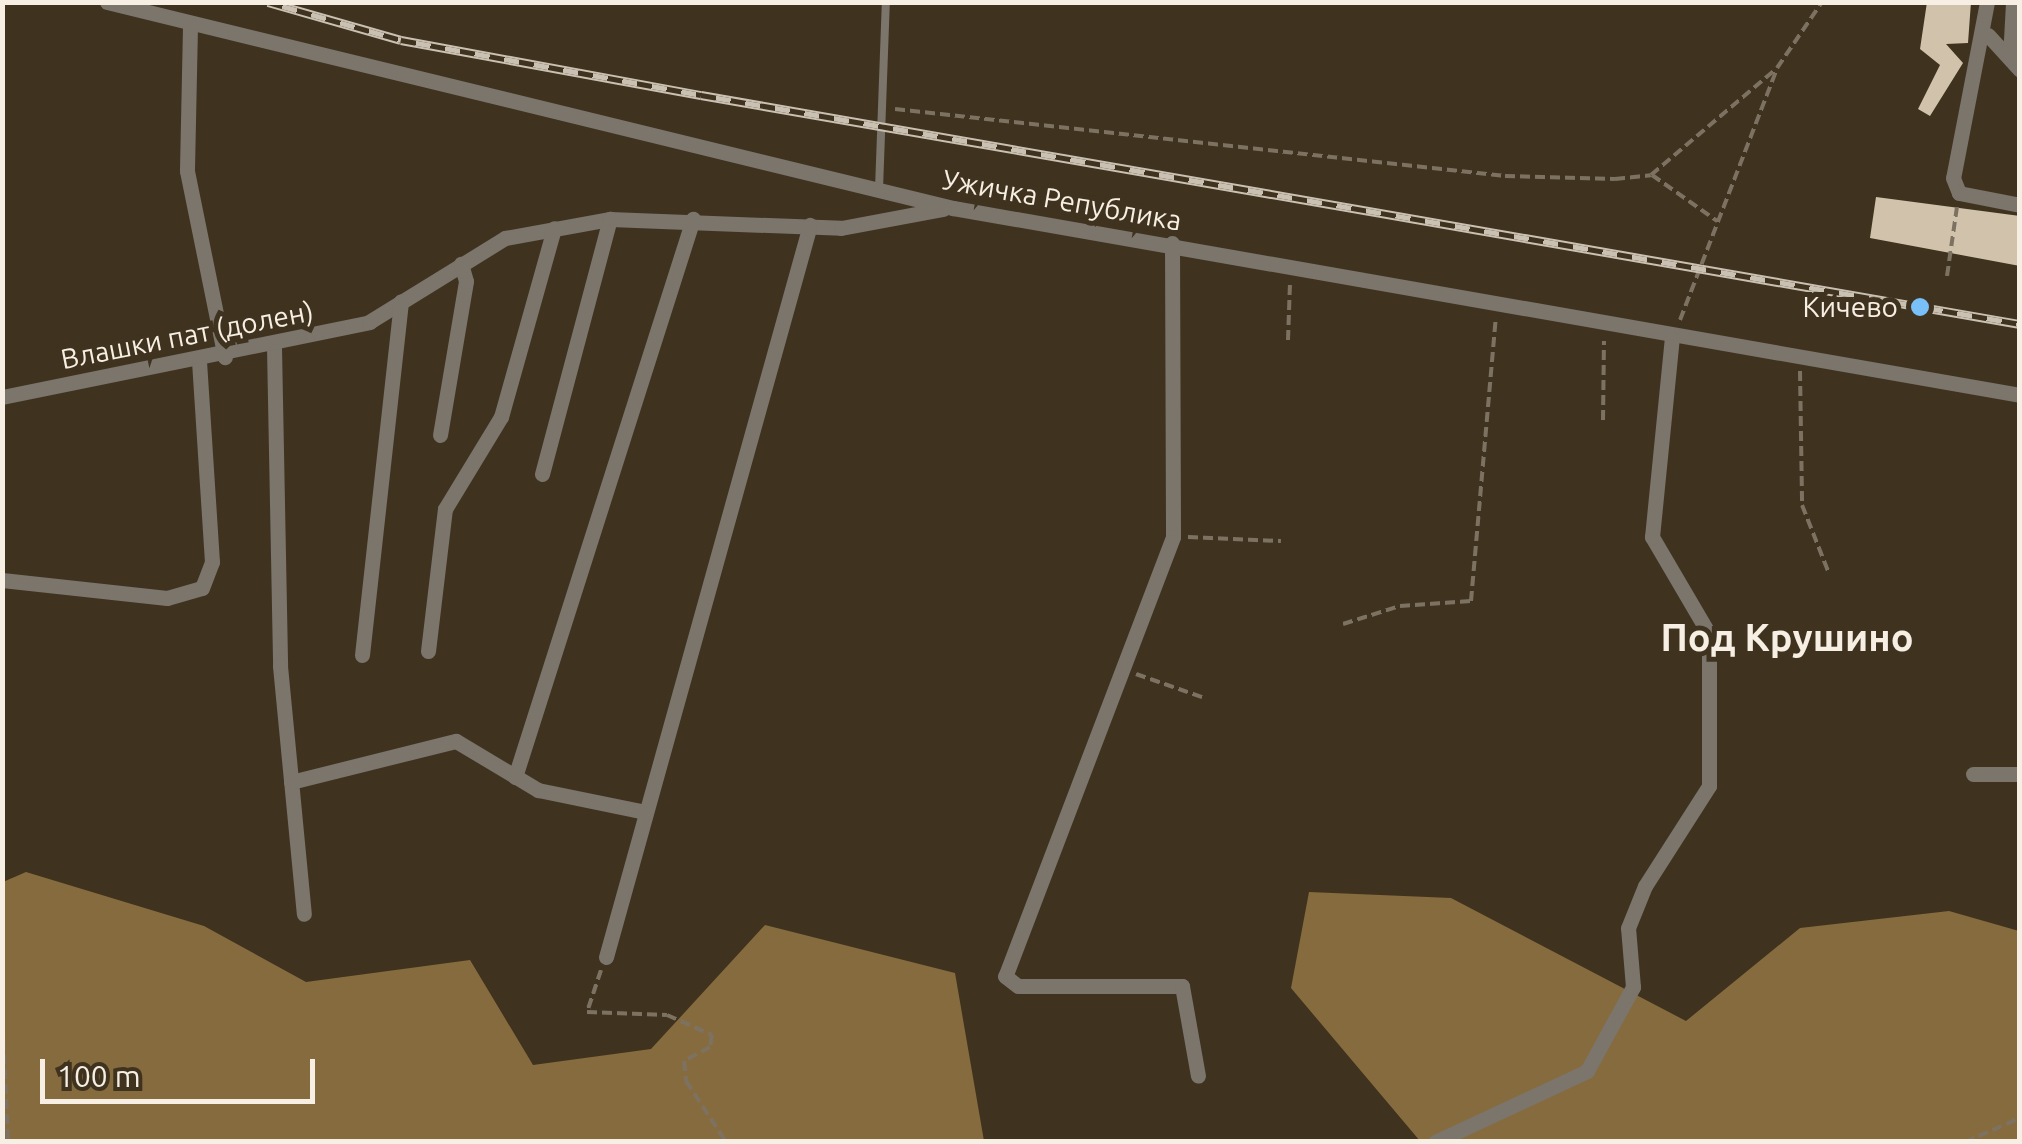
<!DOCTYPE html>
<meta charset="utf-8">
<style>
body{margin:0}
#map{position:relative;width:2022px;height:1144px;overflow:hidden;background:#3f331f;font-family:Ubuntu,sans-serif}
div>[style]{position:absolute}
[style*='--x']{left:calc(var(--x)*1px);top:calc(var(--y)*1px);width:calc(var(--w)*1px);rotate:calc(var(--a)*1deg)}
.forest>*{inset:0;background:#866b3e}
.building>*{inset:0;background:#d1c3ab}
.path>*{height:4px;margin-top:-2px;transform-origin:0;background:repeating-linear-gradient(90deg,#7d7261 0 10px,transparent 0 15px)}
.lane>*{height:8px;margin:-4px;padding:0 4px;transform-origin:4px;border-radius:4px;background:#7b756c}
.street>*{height:15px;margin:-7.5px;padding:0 7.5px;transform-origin:7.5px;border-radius:7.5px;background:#7b756c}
.rail>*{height:9px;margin-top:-4.5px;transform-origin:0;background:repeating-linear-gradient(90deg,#3f331f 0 15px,#cac1b3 0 30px);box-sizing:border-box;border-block:2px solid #cac1b3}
.dots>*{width:28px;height:28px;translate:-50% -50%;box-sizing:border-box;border:5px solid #3f331f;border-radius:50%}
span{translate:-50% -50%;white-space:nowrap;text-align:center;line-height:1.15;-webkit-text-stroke:10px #3f331f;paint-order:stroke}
.street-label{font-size:28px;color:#f7efe3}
.poi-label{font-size:28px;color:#f7efe3}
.right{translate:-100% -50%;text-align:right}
.district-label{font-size:38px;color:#f7efe3;font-weight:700}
.frame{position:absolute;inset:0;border:5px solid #f7efe3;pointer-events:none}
.scale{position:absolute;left:40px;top:1059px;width:275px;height:45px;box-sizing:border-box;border:5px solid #f7efe3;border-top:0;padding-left:12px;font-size:30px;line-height:35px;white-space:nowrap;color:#f7efe3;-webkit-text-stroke:8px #3f331f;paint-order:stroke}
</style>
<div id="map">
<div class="forest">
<div style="clip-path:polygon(26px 872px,204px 926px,306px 982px,470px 960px,533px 1065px,651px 1049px,765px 925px,955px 973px,984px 1141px,3px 1141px,3px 882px)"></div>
<div style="clip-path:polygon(1309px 892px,1451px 898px,1686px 1021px,1800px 928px,1949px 911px,2019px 931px,2019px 1141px,1420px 1141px,1291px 988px)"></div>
</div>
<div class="building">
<div style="clip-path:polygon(1927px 2px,1971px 2px,1968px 43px,1946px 44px,1963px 63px,1930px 116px,1918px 109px,1940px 65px,1920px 49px)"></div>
<div style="clip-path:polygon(1876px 197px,2020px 216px,2020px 266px,1870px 238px)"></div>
</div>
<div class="path">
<div style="--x:895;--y:109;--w:614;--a:6.27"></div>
<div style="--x:1505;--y:176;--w:110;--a:1.6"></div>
<div style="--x:1615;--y:179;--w:36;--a:-6"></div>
<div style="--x:1651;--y:175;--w:165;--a:-40.3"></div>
<div style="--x:1652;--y:175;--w:80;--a:35.3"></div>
<div style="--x:1947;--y:276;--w:70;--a:-81.8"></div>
<div style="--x:1680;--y:320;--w:270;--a:-68.9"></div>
<div style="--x:1777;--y:68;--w:80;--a:-55.7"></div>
<div style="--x:1288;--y:340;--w:56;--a:-88"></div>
<div style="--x:1800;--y:371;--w:134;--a:89.1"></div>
<div style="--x:1802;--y:505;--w:71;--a:68.5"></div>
<div style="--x:1603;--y:420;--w:79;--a:-89.3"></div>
<div style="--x:1188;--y:537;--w:93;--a:2.5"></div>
<div style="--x:1343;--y:624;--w:60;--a:-17.5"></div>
<div style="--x:1400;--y:606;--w:71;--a:-4"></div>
<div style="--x:1471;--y:601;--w:285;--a:-85"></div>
<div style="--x:1136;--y:674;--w:70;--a:19.2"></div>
<div style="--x:601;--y:970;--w:44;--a:108.4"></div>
<div style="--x:587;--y:1012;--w:80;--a:2.1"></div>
<div style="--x:667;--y:1015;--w:49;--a:24"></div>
<div style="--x:712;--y:1035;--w:12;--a:99"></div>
<div style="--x:710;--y:1047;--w:30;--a:152"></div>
<div style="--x:684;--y:1061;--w:20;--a:84"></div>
<div style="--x:686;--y:1081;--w:73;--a:56.7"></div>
<div style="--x:2;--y:1009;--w:133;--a:87.4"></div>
<div style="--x:1965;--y:1142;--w:60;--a:-23.6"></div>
</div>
<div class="lane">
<div style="--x:879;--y:189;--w:187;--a:-87.9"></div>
</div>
<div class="street">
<div style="--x:107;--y:2;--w:871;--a:13.69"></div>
<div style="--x:953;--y:208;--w:1083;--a:9.94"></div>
<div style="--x:1987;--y:2;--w:179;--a:100.9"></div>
<div style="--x:1953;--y:178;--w:16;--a:68"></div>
<div style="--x:1959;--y:193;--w:62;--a:11.1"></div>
<div style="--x:190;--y:26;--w:145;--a:91.2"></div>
<div style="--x:187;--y:171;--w:190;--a:78.5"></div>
<div style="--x:1988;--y:35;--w:47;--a:47.6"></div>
<div style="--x:2010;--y:58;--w:56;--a:-86.9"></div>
<div style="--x:1172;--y:243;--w:294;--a:89.8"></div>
<div style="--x:1173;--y:537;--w:470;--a:110.9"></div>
<div style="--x:1005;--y:976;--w:16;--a:38"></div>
<div style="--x:1018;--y:986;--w:164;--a:0"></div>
<div style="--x:1182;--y:986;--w:91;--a:79.9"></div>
<div style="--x:274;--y:347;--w:319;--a:88.9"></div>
<div style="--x:280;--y:666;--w:249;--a:84.5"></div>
<div style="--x:2;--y:397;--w:375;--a:-11.5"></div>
<div style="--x:369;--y:322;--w:160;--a:-31.7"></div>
<div style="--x:505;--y:238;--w:107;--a:-10.3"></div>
<div style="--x:610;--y:219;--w:231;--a:2.2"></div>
<div style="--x:841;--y:228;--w:104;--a:-10.6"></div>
<div style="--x:440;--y:435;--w:156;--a:-80.4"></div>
<div style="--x:466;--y:281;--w:18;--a:-106"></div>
<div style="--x:542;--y:474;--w:264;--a:-75.1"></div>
<div style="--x:2;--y:580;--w:166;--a:6.2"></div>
<div style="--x:167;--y:598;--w:36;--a:-16"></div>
<div style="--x:202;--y:588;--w:28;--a:-69"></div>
<div style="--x:212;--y:562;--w:201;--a:-93.7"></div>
<div style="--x:428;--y:651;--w:143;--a:-83.2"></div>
<div style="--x:445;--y:509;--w:108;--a:-58.7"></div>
<div style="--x:501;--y:417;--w:196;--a:-74.3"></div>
<div style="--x:362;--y:655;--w:356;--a:-83.7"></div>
<div style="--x:1973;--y:774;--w:47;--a:0"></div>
<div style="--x:515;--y:777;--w:586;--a:-72.31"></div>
<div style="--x:291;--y:782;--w:170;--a:-14"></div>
<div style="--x:456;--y:741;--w:96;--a:30.9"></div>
<div style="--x:538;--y:790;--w:104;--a:11.6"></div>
<div style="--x:606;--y:957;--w:760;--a:-74.43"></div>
<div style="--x:1435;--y:1142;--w:168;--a:-25"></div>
<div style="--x:1587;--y:1071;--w:96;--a:-61.3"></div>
<div style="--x:1633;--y:987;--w:59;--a:-94.8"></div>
<div style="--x:1628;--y:928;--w:45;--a:-68"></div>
<div style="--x:1645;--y:886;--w:119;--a:-57.4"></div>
<div style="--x:1709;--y:786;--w:152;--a:-90"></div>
<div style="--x:1709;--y:634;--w:113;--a:-120.4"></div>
<div style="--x:1652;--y:537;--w:200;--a:-84.3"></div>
</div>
<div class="rail">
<div style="--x:268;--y:2;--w:138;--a:15.9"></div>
<div style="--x:401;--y:40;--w:305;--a:10.4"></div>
<div style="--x:701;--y:95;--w:1339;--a:9.85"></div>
</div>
<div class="dots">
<div style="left:1920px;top:307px;background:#79bff8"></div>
</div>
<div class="street-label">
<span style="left:1062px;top:200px;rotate:10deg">Ужичка Република</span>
<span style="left:187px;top:335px;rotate:-11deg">Влашки пат (долен)</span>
</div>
<div class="poi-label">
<span class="right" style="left:1898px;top:307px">Кичево</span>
</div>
<div class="district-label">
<span style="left:1787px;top:638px">Под Крушино</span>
</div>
<div class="frame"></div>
<div class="scale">100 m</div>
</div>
